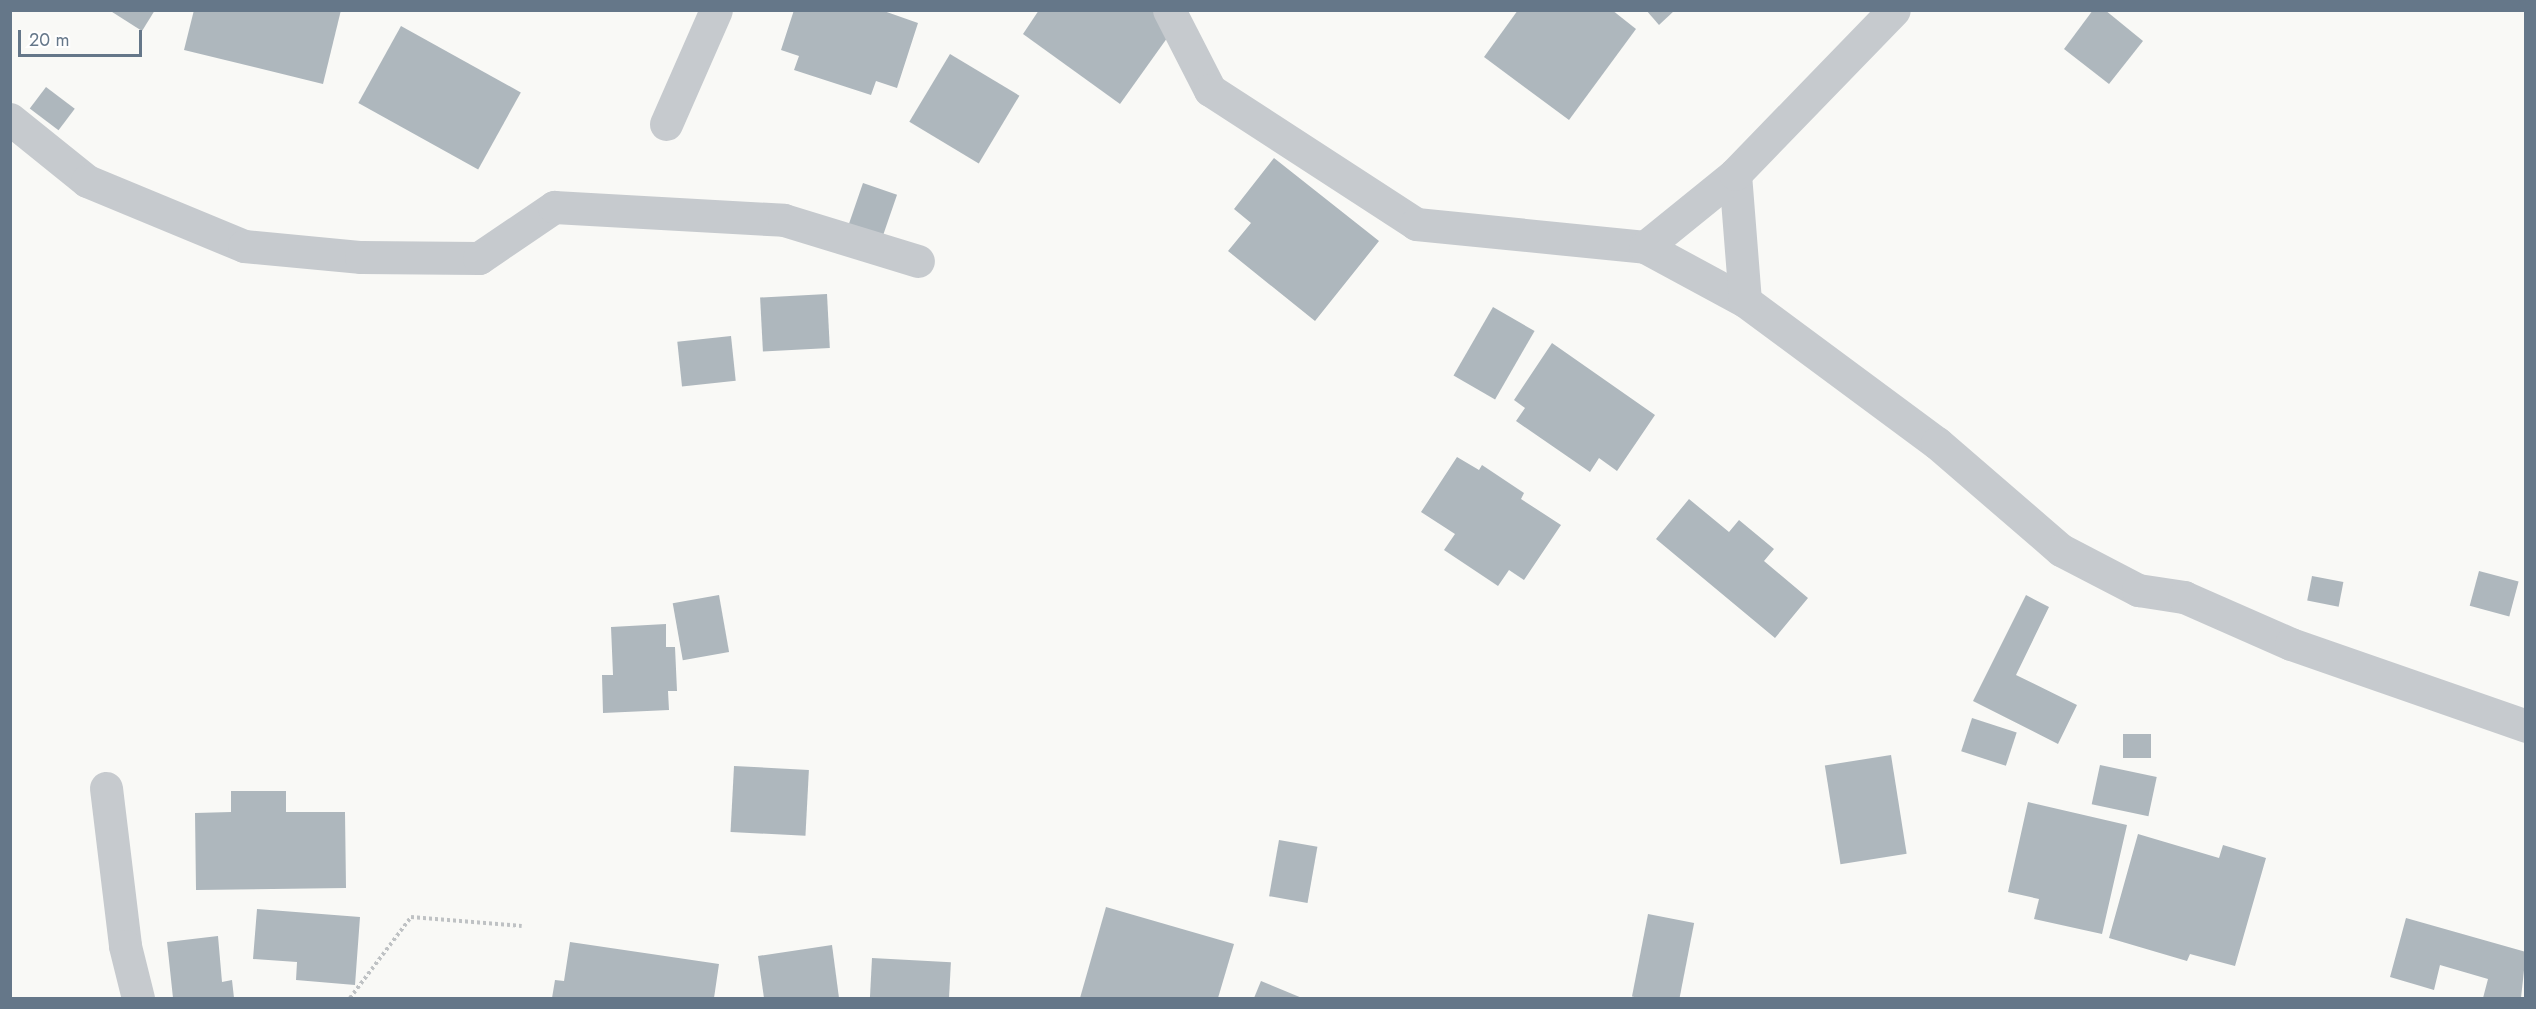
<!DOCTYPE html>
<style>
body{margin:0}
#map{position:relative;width:2536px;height:1009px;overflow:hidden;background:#f9f9f6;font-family:Jost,sans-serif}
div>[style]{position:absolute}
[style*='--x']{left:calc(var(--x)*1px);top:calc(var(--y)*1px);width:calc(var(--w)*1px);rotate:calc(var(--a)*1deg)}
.building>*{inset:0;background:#aeb7bd;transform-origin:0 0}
.path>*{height:4px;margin-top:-2px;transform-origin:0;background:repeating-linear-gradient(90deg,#bfc2c4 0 3px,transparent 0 6px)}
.minor>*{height:33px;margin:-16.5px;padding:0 16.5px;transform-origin:16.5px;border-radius:16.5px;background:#c6cace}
span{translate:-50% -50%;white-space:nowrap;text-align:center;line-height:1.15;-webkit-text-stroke:6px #fff;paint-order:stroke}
.frame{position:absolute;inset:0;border:12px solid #657789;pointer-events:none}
.scale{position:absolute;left:18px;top:30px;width:124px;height:27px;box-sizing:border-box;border:3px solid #657789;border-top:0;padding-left:8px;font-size:18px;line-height:21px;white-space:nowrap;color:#657789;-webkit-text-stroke:4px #fff;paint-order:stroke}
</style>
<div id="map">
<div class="building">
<div style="clip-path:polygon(109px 10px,155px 10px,142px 31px)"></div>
<div style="clip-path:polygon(194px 10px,341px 10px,323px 84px,184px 50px)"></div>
<div style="clip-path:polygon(794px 10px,881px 10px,918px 23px,897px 88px,876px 81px,871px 95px,794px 70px,799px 56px,781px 50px)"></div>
<div style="clip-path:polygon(1039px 10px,1153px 10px,1175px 27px,1120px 104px,1023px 34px)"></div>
<div style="clip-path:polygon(1518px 10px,1612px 10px,1636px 29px,1569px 120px,1484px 57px)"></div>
<div style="clip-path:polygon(1646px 10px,1675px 10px,1659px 25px)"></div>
<div style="clip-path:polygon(2093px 10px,2105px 10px,2143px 41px,2109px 84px,2064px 49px)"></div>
<div style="left:401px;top:26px;width:137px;height:88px;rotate:29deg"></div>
<div style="left:950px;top:54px;width:81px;height:79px;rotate:31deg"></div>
<div style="left:46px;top:87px;width:36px;height:27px;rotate:37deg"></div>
<div style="clip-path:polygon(1274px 158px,1379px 241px,1315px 321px,1228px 251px,1251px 223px,1234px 209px)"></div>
<div style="left:863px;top:183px;width:36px;height:46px;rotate:19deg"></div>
<div style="left:827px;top:294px;width:54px;height:67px;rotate:87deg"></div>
<div style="left:1493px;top:307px;width:48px;height:79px;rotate:30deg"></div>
<div style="left:731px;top:336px;width:45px;height:54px;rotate:84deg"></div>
<div style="clip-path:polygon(1552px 343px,1655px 415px,1617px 471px,1599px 458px,1590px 472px,1516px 421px,1525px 408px,1514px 400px)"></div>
<div style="clip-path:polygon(1457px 457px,1479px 470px,1482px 465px,1524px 493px,1521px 499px,1561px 525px,1524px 580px,1509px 570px,1498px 586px,1444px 550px,1455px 534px,1421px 512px)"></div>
<div style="clip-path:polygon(1689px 499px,1729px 532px,1739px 520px,1774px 549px,1764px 561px,1808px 598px,1775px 638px,1656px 539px)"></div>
<div style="left:2479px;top:571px;width:41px;height:36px;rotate:15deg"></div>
<div style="left:2312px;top:576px;width:32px;height:25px;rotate:11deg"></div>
<div style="left:719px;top:595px;width:58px;height:47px;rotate:80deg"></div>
<div style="clip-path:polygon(2026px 595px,2049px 607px,2016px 675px,2077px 705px,2058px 744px,1973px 701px)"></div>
<div style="clip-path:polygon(666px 624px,666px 647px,675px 647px,677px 691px,668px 691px,669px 710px,603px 713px,602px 675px,613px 675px,611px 627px)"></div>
<div style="left:1972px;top:718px;width:47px;height:35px;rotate:18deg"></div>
<div style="left:2123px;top:734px;width:28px;height:24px"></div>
<div style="left:1891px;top:755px;width:100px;height:67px;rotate:81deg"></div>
<div style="left:2100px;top:765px;width:58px;height:40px;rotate:12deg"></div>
<div style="left:734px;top:766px;width:75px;height:66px;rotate:3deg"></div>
<div style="clip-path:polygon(231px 791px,286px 791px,286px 812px,345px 812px,346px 888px,196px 890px,195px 813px,231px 812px)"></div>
<div style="clip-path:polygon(2028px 802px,2127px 825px,2102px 934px,2034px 919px,2039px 899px,2008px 892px)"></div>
<div style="clip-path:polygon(2138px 834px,2219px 858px,2223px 845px,2266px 858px,2235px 966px,2190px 954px,2187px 961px,2109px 938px)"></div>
<div style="left:1279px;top:840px;width:39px;height:57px;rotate:10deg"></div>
<div style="clip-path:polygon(1106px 907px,1234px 944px,1218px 998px,1080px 998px)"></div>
<div style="clip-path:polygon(257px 909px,360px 917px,355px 985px,296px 980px,297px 962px,253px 959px)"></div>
<div style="left:1648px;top:914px;width:47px;height:84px;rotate:11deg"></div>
<div style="clip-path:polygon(2406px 918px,2526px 952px,2521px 998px,2483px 998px,2488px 979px,2440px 965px,2434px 990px,2390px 977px)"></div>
<div style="clip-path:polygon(218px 936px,222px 982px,232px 980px,234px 998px,173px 998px,167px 942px)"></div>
<div style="clip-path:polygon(570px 942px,719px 964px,714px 998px,552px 998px,555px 980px,564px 981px)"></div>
<div style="clip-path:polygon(832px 945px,839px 998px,764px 998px,758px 956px)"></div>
<div style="left:872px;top:958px;width:79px;height:40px;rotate:3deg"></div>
<div style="clip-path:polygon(1261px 981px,1302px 998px,1254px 998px)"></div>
</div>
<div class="path">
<div style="--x:350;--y:998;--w:101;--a:-53"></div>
<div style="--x:411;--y:917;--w:111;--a:4.6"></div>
</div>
<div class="minor">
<div style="--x:1169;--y:10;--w:90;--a:62.9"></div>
<div style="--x:1210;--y:90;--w:246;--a:33"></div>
<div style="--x:1416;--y:224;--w:230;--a:5.7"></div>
<div style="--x:1645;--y:247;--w:114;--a:28.4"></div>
<div style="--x:1745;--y:301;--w:239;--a:36.5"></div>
<div style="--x:1937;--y:443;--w:164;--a:40.8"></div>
<div style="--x:2061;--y:550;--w:87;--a:27.5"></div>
<div style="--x:2138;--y:590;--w:47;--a:8.7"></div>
<div style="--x:2184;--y:597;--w:117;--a:23.7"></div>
<div style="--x:2291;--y:644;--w:249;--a:19.2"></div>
<div style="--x:10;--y:119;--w:99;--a:38.8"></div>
<div style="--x:87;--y:181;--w:170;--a:22.5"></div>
<div style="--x:244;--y:246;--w:118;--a:5.4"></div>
<div style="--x:361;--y:257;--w:118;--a:0.5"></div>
<div style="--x:479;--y:258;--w:91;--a:-34.2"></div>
<div style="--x:554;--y:207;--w:230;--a:3.2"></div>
<div style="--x:784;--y:220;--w:140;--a:17"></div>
<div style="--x:666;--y:124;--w:124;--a:-66.3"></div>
<div style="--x:1735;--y:174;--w:127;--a:85.5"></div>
<div style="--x:1645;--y:247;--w:116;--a:-39"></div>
<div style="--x:1735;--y:174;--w:228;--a:-45.9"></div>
<div style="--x:106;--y:788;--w:159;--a:83.1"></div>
<div style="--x:125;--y:946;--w:54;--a:76"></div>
</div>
<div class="frame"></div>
<div class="scale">20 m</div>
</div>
